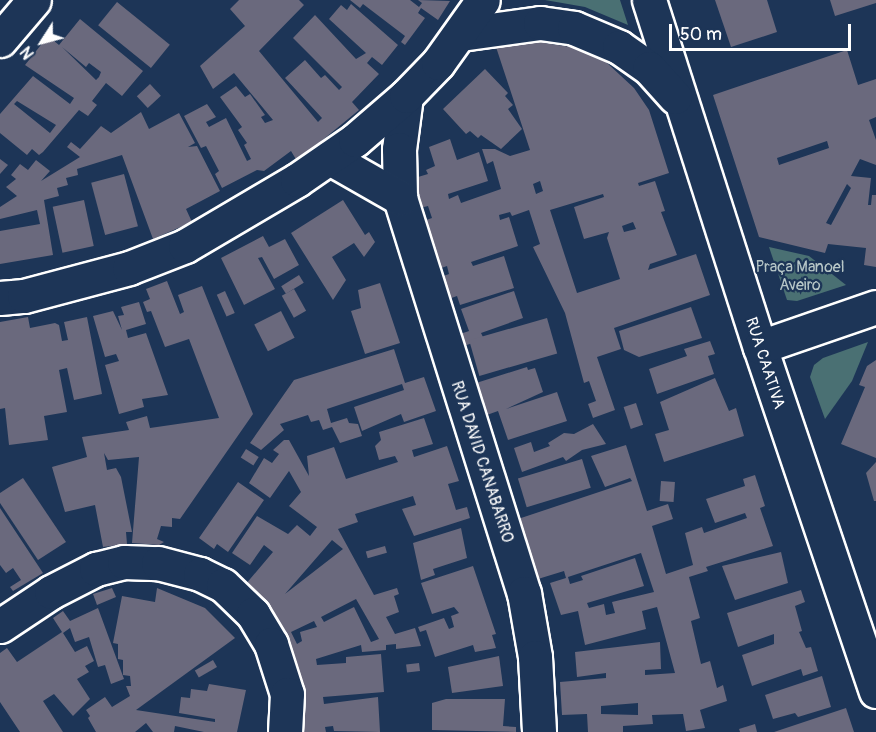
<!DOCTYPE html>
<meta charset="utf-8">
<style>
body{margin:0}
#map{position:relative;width:876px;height:732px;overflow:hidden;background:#1d3557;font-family:Pangolin,sans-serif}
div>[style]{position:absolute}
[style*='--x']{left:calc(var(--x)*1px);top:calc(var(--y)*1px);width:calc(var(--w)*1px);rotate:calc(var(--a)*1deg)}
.green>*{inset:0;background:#4a7073}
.building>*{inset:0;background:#6a697d;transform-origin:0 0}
.roads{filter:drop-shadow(2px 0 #fff) drop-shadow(-2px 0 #fff) drop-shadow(0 2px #fff) drop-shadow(0 -2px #fff)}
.minor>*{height:33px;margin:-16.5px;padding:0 16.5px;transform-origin:16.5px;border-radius:16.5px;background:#1d3557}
span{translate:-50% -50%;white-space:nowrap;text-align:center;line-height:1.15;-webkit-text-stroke:4.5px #1d3557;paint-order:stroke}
.park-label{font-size:16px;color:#b7c6c7}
.street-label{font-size:16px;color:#fff}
.north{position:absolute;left:12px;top:12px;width:60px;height:60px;-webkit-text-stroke:4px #1d3557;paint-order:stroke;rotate:234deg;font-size:16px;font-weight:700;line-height:24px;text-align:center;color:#fff}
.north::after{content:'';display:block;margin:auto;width:21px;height:27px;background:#fff;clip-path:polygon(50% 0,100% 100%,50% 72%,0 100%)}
.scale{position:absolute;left:669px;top:24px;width:182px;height:27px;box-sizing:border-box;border:3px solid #fff;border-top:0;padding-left:8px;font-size:18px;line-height:21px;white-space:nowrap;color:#fff;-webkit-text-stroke:4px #1d3557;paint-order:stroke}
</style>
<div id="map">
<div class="green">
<div style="clip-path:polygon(545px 0,620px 0,628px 25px,585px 7px)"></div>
<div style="clip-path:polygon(769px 247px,809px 256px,846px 285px,797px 301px,787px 300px)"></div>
<div style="clip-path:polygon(868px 342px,852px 381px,825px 419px,810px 377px,814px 365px,823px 358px)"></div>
</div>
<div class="building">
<div style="clip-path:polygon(239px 0,299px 0,304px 5px,259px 51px,318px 122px,322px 118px,285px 78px,305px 60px,321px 78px,325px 75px,339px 90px,342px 87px,293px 38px,315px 15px,356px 59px,366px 53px,329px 19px,341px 5px,347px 10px,351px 4px,398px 45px,382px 65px,372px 57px,367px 63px,379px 74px,352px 102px,359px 110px,297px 161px,291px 151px,264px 171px,257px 170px,222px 188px,215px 174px,219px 171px,206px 146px,201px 148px,184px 116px,207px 104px,216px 117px,206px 122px,209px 127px,226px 118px,247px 161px,251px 159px,244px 145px,247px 143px,238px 130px,242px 127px,220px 97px,236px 86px,245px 97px,250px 94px,265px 115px,261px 117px,265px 123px,273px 120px,234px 73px,213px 89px,200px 66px,245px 26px,230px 9px)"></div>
<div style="clip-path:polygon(350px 0,410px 0,419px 7px,422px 3px,418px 0,450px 1px,438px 20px,421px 8px,418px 13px,425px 18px,405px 45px,401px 42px,405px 36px,363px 4px,360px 8px)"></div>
<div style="clip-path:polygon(715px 0,767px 0,777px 32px,731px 47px)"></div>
<div style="clip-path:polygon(830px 0,876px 0,876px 3px,835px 16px)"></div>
<div style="left:117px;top:2px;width:68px;height:30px;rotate:39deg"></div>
<div style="clip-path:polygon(evenodd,80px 19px,143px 71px,122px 96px,106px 83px,92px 101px,97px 105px,88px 116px,79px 110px,43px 152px,39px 155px,32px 149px,27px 155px,0 133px,0 114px,33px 76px,70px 104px,74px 98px,25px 65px,48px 36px,59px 45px,80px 19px,62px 47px,86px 67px,89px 63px,101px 72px,99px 77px,96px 80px,62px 47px,80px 19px,17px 101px,56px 125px,50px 133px,14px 104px,17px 101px)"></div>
<div style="clip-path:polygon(evenodd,532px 41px,584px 49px,606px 62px,634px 88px,649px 110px,669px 173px,638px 183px,639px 186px,655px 181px,665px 211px,661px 212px,677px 255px,650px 264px,648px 270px,696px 254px,710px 295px,614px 328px,621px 349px,597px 357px,615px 410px,593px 418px,588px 404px,596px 401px,589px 381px,584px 383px,565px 313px,533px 247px,540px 244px,529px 210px,512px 216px,510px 212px,499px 215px,500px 220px,509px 217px,518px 246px,471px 262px,473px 266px,504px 256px,514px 288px,460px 305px,457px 296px,446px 300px,438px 278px,449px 274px,447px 266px,436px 270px,420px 222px,432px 218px,428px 206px,416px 209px,408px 180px,428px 174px,426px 170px,435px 166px,429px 147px,450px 139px,457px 160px,479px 152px,488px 181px,448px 194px,449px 199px,458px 195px,461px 203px,501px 189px,493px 161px,487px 164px,482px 149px,495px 149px,510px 156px,530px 150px,496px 47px,532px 41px,540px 181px,543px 191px,536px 194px,533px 184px,540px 181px,532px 41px,603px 194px,604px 197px,574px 207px,584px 239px,609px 232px,607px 238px,620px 279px,577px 293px,550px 210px,603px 194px,532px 41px,633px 222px,636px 229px,624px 232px,622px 226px,633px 222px)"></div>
<div style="clip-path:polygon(evenodd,847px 50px,858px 85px,876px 79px,876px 117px,869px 120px,876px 140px,876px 165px,860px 159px,851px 176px,871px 178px,868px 205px,871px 205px,872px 195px,876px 195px,876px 267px,864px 265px,866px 248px,828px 244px,825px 253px,759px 237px,713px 95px,847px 50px,827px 141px,829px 148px,779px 165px,777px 158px,827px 141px,847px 50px,847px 184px,851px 188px,831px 225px,826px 223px,847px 184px)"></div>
<div style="clip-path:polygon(485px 69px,508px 93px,505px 96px,513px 105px,508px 109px,522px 129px,501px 149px,481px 135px,478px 138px,470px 131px,466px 134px,443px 109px)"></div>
<div style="left:150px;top:84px;width:16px;height:18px;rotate:47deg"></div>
<div style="clip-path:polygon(141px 112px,149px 129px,179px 113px,195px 143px,188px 147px,197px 146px,220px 191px,186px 209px,192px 222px,153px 239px,122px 155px,77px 169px,78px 175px,66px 178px,68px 185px,57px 188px,59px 196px,44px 200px,53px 255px,0 264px,0 231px,40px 224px,37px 210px,0 219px,0 207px,17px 196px,6px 187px,16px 179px,11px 175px,20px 164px,28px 170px,36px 160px,50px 171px,41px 181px,80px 157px,67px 147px,71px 142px,80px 149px,101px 126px,111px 133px)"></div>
<div style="clip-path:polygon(0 159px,8px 165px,0 174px)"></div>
<div style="left:124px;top:174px;width:54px;height:34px;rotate:75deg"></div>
<div style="left:84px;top:200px;width:47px;height:32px;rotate:78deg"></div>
<div style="clip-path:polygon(343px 200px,365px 235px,369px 232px,375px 242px,364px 257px,354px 243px,332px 257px,346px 280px,333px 300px,291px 233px)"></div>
<div style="clip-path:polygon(263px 236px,269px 247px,285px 239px,299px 265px,274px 279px,262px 257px,258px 258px,275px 289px,244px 305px,221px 258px)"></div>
<div style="left:299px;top:275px;width:9px;height:21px;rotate:58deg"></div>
<div style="clip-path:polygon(167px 281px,180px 314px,184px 312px,178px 295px,202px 286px,253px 414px,180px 519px,172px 518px,172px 527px,161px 526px,157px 539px,164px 542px,159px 545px,132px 543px,139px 457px,108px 460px,104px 453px,107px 470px,116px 468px,121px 477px,132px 532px,126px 532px,127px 544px,103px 547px,95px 505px,65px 512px,52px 467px,87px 457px,82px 437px,129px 430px,126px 422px,147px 416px,150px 428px,219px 418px,189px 339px,165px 347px,151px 311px,147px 312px,143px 302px,150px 299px,146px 289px)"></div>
<div style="clip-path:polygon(380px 283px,400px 343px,365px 354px,351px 311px,361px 308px,358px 290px)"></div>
<div style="left:294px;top:289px;width:25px;height:14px;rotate:61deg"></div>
<div style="left:225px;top:291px;width:24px;height:9px;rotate:66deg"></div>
<div style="clip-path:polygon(514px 291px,523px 318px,481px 333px,484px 339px,461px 347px,457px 335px,469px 331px,461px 309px)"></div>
<div style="clip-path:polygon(139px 302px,146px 324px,126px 330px,128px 338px,146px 333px,168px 395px,142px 399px,144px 407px,119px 414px,105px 365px,119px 361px,116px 354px,105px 357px,93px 316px,113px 311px,122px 330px,118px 316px,124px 315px,121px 307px)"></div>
<div style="clip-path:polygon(691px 307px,702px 338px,639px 357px,624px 350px,619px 331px)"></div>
<div style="left:281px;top:311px;width:30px;height:30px;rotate:63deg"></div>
<div style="clip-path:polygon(28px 317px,30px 328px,55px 323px,59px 325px,62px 341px,68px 340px,64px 322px,87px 317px,102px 394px,74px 400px,67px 368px,59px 370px,67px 412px,44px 416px,48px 440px,9px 445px,5px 408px,0 409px,0 322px)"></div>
<div style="left:547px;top:318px;width:37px;height:81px;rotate:74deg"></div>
<div style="clip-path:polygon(710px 341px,715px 354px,708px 356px,714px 374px,657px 394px,649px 369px,687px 356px,684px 349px)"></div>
<div style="clip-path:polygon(394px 349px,405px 383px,424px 377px,436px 411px,404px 422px,401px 414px,362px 431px,354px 407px,404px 390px,402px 384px,327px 409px,331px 423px,347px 418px,349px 423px,358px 424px,362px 436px,340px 443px,332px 427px,323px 430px,319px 420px,311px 422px,308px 415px,280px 424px,284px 430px,261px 450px,250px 443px,294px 380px)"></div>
<div style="clip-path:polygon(876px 360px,876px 458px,841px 444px,865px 387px,859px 385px,867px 366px)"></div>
<div style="clip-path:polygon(527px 367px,528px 370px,535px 368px,543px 392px,506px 409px,557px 392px,567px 421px,508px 440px,498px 411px,484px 416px,473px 384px)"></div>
<div style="clip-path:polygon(715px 378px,729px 411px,736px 408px,744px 436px,664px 462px,655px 434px,669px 430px,660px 402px)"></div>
<div style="left:636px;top:403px;width:23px;height:13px;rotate:72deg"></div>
<div style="clip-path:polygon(evenodd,424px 418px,433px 444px,412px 450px,414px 457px,447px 446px,459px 481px,448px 484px,456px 510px,467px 507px,470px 518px,414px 536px,402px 509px,416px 505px,413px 496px,355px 514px,358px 522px,338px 529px,374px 595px,397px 588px,399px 594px,394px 596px,399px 612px,386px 617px,395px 634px,415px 628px,421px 646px,396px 649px,396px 644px,386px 645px,386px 650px,362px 652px,361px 645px,316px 659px,317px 665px,346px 663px,346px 657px,381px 654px,384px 692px,323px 697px,324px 704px,378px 697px,380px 732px,334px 731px,333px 726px,325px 727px,326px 732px,300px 732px,300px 688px,296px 666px,269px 606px,245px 585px,273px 552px,264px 545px,250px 565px,232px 553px,257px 516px,288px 534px,297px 525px,310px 536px,317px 527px,289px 506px,301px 492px,289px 471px,270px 498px,249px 483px,264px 458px,272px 463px,279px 454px,273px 450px,284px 440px,289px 440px,309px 476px,307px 456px,334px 447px,346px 479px,398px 462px,395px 456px,379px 460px,375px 446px,381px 440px,379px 432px,424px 418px,332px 540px,343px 549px,285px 594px,332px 540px,424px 418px,356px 599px,379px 639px,371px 642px,354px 607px,324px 622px,321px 617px,356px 599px,424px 418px,314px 621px,317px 627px,300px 632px,302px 641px,297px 644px,291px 632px,314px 621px)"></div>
<div style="clip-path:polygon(593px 424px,606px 444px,582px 450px,566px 461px,563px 457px,522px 472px,514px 448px,531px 442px,534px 452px,550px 446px,548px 443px,564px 433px,574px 434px)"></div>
<div style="clip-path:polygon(evenodd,626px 445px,647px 511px,668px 504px,673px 519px,652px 526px,666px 574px,693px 565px,685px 533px,702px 527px,704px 533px,747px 518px,745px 513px,715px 523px,706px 499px,745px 486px,743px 479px,755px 475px,765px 506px,760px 508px,773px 546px,706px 567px,708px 571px,689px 577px,700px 618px,691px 621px,701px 664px,710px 661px,717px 688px,723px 685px,727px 701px,700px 710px,705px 728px,686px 731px,683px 714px,652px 715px,653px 724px,623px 726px,623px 732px,588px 732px,587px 714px,562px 715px,560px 682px,606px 678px,606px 673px,577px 677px,575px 652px,660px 642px,661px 669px,645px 670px,645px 675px,675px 673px,657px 607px,642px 611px,646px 629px,585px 645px,578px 611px,561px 615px,550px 583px,566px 578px,564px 571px,538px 579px,518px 519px,632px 481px,630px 478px,605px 487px,591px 456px,626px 445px,641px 553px,654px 592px,612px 602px,615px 613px,606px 615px,604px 604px,589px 608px,587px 603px,644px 586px,635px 558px,581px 576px,583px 580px,570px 584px,568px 577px,641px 553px,626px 445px,638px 703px,638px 715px,601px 714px,601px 706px,638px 703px)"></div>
<div style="left:246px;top:449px;width:15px;height:10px;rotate:32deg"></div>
<div style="left:582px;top:459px;width:30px;height:67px;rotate:73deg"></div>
<div style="clip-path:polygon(876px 462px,876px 501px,874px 501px,866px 473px)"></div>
<div style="clip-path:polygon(23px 478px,66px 542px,38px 560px,0 503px,0 493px)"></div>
<div style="left:661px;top:481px;width:14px;height:20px;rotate:4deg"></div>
<div style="clip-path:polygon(238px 482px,264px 500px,228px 552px,217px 544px,214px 549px,199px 538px)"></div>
<div style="clip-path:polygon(0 508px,43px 573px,13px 591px,10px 587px,21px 580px,13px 568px,6px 573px,0 565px)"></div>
<div style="clip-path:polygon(461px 528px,467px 558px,433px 569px,435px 575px,421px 580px,413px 543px)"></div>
<div style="left:385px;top:546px;width:7px;height:20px;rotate:74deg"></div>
<div style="clip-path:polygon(781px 552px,788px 583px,735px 600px,722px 566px)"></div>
<div style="clip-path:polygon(473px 566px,496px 634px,492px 635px,496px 648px,475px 652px,473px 645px,435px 657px,426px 630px,420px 632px,418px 627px,444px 618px,449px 629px,454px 627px,451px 616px,459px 613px,454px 607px,432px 614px,421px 583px)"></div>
<div style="clip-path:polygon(112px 588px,116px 597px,97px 605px,93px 594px)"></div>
<div style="clip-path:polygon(157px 588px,205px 608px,235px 638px,136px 710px,215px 722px,215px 719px,179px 713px,181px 697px,190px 698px,191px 689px,207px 691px,209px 684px,246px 690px,237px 732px,204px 732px,175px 726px,174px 732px,153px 732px,146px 723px,135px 732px,96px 732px,88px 718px,90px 716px,86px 710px,105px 697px,112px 707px,130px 696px,126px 686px,131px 686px,130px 676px,123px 675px,123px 660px,118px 659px,118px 644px,113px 643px,122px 596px,155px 602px)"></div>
<div style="clip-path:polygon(801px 590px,805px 602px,795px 606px,802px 631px,799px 632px,806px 648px,811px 647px,818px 671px,803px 676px,801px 669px,752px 686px,742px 655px,774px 644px,774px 634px,738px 647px,727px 613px)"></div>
<div style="clip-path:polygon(98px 608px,124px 679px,111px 684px,105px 665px,98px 667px,89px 637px,75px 642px,70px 628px,63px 633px,75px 652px,87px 646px,94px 661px,85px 666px,89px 672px,77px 679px,90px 699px,73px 716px,54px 694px,43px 701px,63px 732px,20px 732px,0 702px,0 653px,7px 648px,17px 662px,62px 632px,53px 618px,63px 611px,70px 621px)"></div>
<div style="clip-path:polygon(499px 656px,503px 686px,452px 693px,448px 667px)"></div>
<div style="left:213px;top:660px;width:8px;height:21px;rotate:60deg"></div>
<div style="left:419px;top:663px;width:8px;height:13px;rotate:83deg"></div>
<div style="clip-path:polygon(822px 676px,831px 707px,798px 717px,795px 713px,773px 719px,765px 695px)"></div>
<div style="clip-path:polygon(446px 699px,505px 699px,503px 726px,516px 727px,516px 732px,432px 730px,432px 703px)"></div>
<div style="clip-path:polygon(846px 708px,854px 732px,774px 732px)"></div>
<div style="clip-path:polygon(755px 724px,757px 732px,740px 732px,739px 729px)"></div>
</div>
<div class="roads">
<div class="minor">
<div style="--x:649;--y:0;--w:364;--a:72.3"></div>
<div style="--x:760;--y:347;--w:363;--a:71.4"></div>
<div style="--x:461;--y:34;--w:80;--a:-7.9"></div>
<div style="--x:540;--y:23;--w:34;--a:8"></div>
<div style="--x:574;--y:28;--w:49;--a:22.9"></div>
<div style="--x:619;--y:47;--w:37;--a:35"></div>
<div style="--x:649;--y:68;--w:39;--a:48"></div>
<div style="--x:0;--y:40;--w:52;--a:-49.6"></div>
<div style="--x:406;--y:96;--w:53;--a:97.5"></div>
<div style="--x:399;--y:149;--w:49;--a:88.8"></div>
<div style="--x:400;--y:198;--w:414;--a:72.6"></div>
<div style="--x:524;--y:593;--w:65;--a:80.2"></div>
<div style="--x:535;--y:657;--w:75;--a:86.9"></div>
<div style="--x:330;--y:158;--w:81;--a:29.7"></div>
<div style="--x:0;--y:298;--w:24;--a:-5"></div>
<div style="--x:24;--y:296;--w:109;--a:-14.9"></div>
<div style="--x:129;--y:268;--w:60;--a:-21.4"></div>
<div style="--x:185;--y:246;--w:130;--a:-30.5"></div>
<div style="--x:297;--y:180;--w:70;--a:-34.6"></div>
<div style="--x:355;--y:140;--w:67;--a:-40.8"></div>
<div style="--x:406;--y:96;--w:46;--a:-45.9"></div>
<div style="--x:438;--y:63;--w:77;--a:-54.5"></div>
<div style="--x:760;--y:347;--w:123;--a:-19"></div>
<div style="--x:0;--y:626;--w:61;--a:-33.7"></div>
<div style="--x:51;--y:592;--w:51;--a:-27.1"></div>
<div style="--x:96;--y:569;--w:29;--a:-14"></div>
<div style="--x:124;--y:562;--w:34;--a:2"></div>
<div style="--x:158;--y:563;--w:43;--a:14.7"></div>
<div style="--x:200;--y:574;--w:25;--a:26"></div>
<div style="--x:223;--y:585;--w:42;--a:44"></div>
<div style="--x:253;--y:614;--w:35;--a:59"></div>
<div style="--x:271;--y:644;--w:52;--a:72.3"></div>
<div style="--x:287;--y:694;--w:38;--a:93"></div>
</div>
</div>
<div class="park-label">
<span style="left:800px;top:276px">Praça Manoel<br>Aveiro</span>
</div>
<div class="street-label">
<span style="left:765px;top:363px;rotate:72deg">RUA CAATIVA</span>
<span style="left:482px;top:462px;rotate:72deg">RUA DAVID CANABARRO</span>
</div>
<div class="north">N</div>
<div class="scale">50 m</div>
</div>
